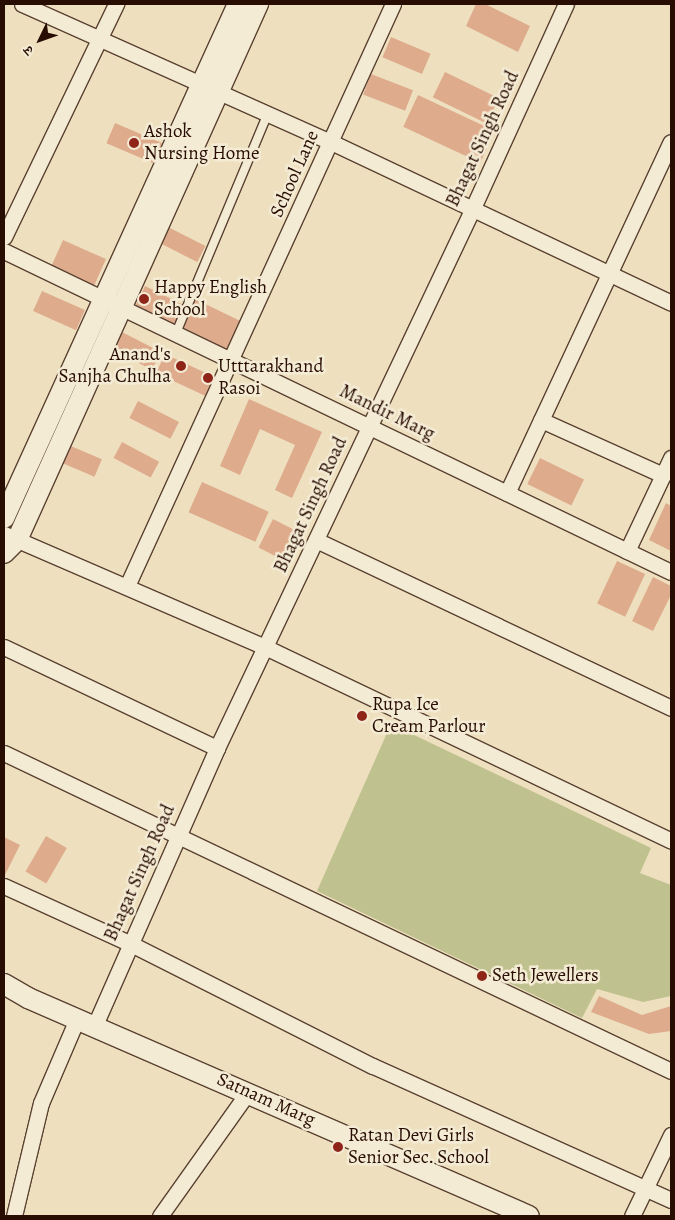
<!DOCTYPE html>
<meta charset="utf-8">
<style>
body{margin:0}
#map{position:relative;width:675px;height:1220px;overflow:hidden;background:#eee0bf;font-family:Alegreya,"Noto Serif Devanagari",serif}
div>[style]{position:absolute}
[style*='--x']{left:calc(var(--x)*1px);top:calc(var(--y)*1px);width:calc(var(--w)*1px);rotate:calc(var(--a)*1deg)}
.green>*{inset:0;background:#bfc18e}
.building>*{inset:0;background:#deab8c;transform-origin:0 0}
.roads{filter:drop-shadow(1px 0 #5a4231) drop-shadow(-1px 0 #5a4231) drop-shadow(0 1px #5a4231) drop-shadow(0 -1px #5a4231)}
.lane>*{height:8px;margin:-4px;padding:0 4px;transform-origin:4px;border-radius:4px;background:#f4ebd5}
.street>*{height:15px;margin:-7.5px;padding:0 7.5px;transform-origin:7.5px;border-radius:7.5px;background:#f4ebd5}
.secondary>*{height:20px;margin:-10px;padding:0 10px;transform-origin:10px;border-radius:10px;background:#f4ebd5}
.dots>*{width:14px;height:14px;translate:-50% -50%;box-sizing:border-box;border:2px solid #f4ebd5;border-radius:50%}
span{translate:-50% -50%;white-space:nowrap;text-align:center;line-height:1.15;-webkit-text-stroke:5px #f4ebd5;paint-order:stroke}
.poi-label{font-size:19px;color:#280d02}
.left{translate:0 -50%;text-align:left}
.right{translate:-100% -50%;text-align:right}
.street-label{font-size:19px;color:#280d02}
.frame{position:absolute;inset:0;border:5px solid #280d02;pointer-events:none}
.north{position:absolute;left:15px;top:15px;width:50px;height:50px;-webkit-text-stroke:4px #f4ebd5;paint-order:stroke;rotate:228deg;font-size:14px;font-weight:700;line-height:20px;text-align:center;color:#280d02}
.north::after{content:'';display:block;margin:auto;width:18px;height:22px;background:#280d02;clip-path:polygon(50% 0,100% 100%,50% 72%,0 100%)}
</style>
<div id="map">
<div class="green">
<div style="clip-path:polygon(391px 724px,651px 848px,640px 873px,671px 885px,671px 996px,643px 1002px,597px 989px,582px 1018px,317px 891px)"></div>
</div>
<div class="building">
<div style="clip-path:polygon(476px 4px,485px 4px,530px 26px,518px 52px,466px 26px)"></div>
<div style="left:391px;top:37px;width:43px;height:22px;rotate:23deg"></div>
<div style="left:445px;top:72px;width:60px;height:28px;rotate:26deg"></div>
<div style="left:371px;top:74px;width:45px;height:22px;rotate:21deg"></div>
<div style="left:418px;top:95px;width:85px;height:35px;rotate:25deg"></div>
<div style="left:115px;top:123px;width:51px;height:22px;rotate:23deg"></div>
<div style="left:168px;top:227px;width:42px;height:18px;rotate:27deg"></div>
<div style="left:63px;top:240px;width:47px;height:34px;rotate:24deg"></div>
<div style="left:145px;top:286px;width:46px;height:23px;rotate:26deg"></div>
<div style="left:42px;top:291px;width:47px;height:22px;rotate:24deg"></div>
<div style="left:193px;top:298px;width:59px;height:33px;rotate:26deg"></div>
<div style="left:120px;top:331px;width:46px;height:20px;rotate:27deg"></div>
<div style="left:165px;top:354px;width:57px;height:21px;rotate:25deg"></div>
<div style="clip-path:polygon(249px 399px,322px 432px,292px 498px,275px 490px,295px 445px,260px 429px,240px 475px,220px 466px)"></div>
<div style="left:138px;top:401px;width:46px;height:19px;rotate:27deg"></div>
<div style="left:122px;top:442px;width:42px;height:18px;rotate:28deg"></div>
<div style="left:66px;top:444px;width:39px;height:19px;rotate:23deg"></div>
<div style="left:540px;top:458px;width:49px;height:29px;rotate:26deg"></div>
<div style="left:202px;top:482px;width:73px;height:33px;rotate:24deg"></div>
<div style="clip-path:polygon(666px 503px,671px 506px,671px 551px,649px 540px)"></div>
<div style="left:273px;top:519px;width:34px;height:32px;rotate:27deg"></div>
<div style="left:617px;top:561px;width:31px;height:47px;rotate:25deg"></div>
<div style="clip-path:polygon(653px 577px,671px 586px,671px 595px,653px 631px,632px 621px)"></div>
<div style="left:46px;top:836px;width:24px;height:41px;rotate:30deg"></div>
<div style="clip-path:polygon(4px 837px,20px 845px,4px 877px)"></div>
<div style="clip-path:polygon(599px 996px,642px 1015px,671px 1006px,671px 1031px,649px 1034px,591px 1012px)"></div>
</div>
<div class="roads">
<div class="lane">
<div style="--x:176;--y:333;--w:236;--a:-67.3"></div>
</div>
<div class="street">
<div style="--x:22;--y:4;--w:338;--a:24.1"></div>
<div style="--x:331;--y:142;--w:376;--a:25.3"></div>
<div style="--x:4;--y:237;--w:259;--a:-64.3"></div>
<div style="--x:4;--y:251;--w:740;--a:25.7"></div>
<div style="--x:541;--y:420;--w:134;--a:24.3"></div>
<div style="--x:507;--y:493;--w:387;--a:-65"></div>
<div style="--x:4;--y:534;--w:284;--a:23.4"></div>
<div style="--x:265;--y:647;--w:450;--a:25.5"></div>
<div style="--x:316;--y:540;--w:393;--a:25.3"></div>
<div style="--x:627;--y:551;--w:103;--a:-64.7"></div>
<div style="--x:127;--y:586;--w:640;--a:-65.44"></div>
<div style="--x:4;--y:647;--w:236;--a:25.4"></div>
<div style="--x:4;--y:753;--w:739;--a:25.49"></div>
<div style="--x:4;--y:886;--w:140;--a:24.5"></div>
<div style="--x:131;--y:944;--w:271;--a:26.8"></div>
<div style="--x:373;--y:1066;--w:327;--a:24.2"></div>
<div style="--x:95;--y:1025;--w:303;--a:-66.2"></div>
<div style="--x:217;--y:748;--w:595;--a:-64.64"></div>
<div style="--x:472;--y:210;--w:226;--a:-65.5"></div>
<div style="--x:14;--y:1216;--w:116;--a:-76.6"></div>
<div style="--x:41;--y:1103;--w:91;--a:-66.8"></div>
<div style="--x:160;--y:1216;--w:152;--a:-54.6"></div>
<div style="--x:632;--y:1216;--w:90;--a:-64.3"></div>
</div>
<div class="secondary">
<div style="--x:4;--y:518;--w:565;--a:-65.52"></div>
<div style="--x:4;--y:553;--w:18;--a:-45"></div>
<div style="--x:17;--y:540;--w:588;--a:-65.79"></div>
<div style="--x:4;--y:984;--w:28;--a:30"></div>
<div style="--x:28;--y:998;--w:546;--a:23.52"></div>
</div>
</div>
<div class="dots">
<div style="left:134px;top:143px;background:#8f2418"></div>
<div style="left:144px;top:299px;background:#8f2418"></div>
<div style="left:181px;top:366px;background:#8f2418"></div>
<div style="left:208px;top:378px;background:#8f2418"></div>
<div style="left:362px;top:716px;background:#8f2418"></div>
<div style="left:482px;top:976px;background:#8f2418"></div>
<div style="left:338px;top:1147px;background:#8f2418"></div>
</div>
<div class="poi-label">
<span class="left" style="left:144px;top:143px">Ashok<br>Nursing Home</span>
<span class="left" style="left:154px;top:299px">Happy English<br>School</span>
<span class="right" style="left:171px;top:366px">Anand's<br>Sanjha Chulha</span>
<span class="left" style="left:218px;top:378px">Utttarakhand<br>Rasoi</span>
<span class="left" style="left:372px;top:716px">Rupa Ice<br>Cream Parlour</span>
<span class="left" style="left:492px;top:976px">Seth Jewellers</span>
<span class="left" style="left:348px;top:1147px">Ratan Devi Girls<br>Senior Sec. School</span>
</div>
<div class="street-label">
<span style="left:483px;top:139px;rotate:-65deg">Bhagat Singh Road</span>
<span style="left:295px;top:174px;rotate:-66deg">School Lane</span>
<span style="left:387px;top:413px;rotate:26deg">Mandir Marg</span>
<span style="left:311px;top:505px;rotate:-65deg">Bhagat Singh Road</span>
<span style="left:140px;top:873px;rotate:-66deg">Bhagat Singh Road</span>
<span style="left:266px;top:1100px;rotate:24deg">Satnam Marg</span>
</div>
<div class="frame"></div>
<div class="north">उ</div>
</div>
